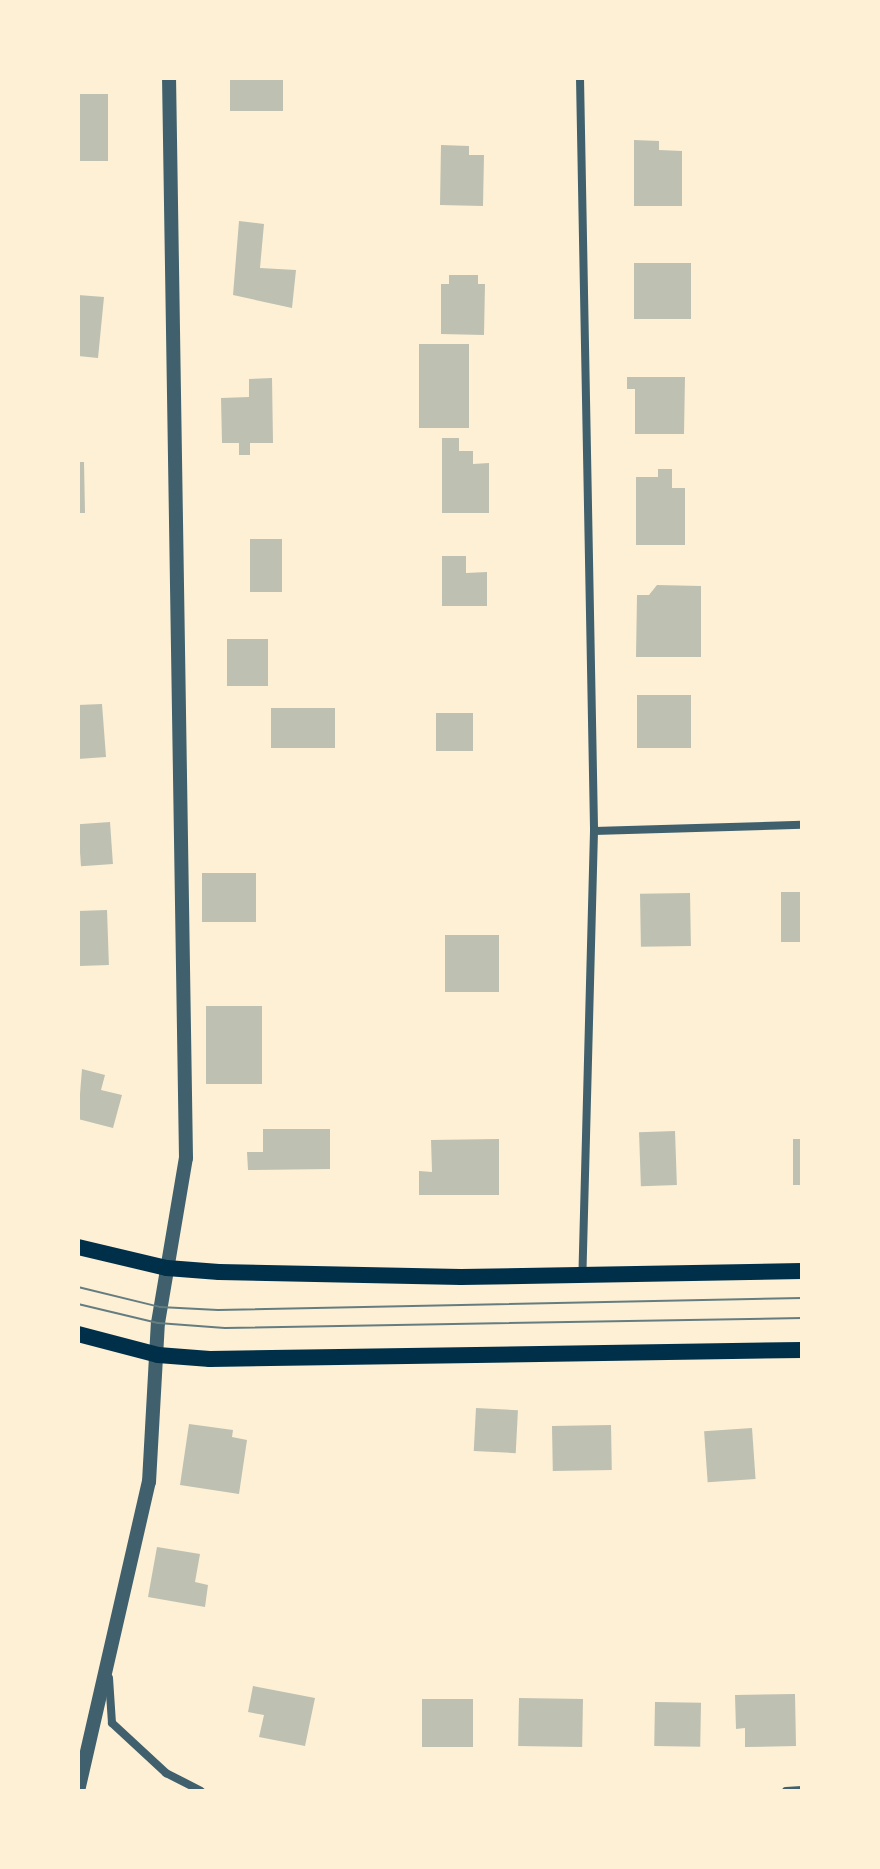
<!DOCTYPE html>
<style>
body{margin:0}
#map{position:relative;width:880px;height:1869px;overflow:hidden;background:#fdf0d5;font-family:"PT Sans",sans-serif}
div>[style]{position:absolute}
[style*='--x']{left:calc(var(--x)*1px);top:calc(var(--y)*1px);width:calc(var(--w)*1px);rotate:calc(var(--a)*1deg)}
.building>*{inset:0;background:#bec0b2;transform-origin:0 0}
.minor>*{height:8px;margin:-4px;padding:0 4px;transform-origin:4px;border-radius:4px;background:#3f606c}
.tertiary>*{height:14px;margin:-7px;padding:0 7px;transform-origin:7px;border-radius:7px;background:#3f606c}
.secondary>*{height:16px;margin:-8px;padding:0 8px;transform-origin:8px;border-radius:8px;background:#003049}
.tram>*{height:2px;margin:-1px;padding:0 1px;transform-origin:1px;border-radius:1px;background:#657d81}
span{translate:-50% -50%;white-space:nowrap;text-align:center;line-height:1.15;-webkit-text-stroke:7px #fdf0d5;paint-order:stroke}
.frame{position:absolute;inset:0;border:80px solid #fdf0d5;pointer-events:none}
</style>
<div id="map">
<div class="building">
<div style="left:230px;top:78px;width:53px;height:33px"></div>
<div style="left:78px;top:94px;width:30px;height:67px"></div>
<div style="clip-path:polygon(634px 140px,659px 141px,659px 150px,682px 151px,682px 206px,634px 206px)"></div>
<div style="clip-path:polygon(441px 145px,469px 146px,469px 155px,484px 155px,483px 206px,440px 205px)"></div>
<div style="clip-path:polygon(239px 221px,264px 224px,260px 268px,296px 270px,292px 308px,233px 295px)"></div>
<div style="left:634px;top:263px;width:57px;height:56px"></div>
<div style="clip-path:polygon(449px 275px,478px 275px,478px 284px,485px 284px,484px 335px,441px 334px,441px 284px,449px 284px)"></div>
<div style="clip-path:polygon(78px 295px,104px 297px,98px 358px,78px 356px)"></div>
<div style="left:419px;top:344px;width:50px;height:84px"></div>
<div style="clip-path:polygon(627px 377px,685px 377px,684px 434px,635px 434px,635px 389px,627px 389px)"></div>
<div style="clip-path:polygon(272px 378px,273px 443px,250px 443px,250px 455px,239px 455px,239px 443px,222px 443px,221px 398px,249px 397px,249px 379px)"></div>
<div style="clip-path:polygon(442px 438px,459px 438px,459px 451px,473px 451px,473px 464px,489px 463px,489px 513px,442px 513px)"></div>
<div style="clip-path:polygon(78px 462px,84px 462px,85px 513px,78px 513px)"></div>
<div style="clip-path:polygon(658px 469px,672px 469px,672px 488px,685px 488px,685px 545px,636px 545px,636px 477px,658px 477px)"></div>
<div style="left:250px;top:539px;width:32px;height:53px"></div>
<div style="clip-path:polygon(442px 556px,466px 556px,466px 573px,487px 572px,487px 606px,442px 606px)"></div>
<div style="clip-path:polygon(657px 585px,701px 586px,701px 657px,636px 657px,637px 595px,649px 595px)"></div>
<div style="left:227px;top:639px;width:41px;height:47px"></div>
<div style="left:637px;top:695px;width:54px;height:53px"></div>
<div style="clip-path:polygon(102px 704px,106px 757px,78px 759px,78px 705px)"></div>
<div style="left:335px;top:708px;width:40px;height:64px;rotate:90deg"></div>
<div style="left:436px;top:713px;width:37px;height:38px"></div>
<div style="left:110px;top:822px;width:42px;height:32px;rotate:86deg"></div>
<div style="left:256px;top:873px;width:49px;height:54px;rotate:90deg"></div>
<div style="left:781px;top:892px;width:21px;height:50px"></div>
<div style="left:690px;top:893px;width:53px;height:50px;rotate:89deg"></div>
<div style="left:107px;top:910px;width:55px;height:29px;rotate:88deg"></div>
<div style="left:445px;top:935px;width:54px;height:57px"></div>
<div style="left:206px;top:1006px;width:56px;height:78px"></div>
<div style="clip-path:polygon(82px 1069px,105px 1075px,101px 1090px,122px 1095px,113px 1128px,78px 1119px)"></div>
<div style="clip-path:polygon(263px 1129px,330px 1129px,330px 1169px,248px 1170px,247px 1152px,263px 1152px)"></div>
<div style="left:675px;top:1131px;width:54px;height:36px;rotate:88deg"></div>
<div style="clip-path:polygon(499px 1139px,499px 1195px,419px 1195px,419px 1171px,432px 1172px,431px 1140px)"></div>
<div style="left:793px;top:1139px;width:9px;height:46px"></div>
<div style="left:476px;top:1408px;width:42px;height:43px;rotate:3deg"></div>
<div style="clip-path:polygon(189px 1424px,233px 1430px,232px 1437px,247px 1440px,239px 1494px,180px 1485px)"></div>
<div style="left:611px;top:1425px;width:45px;height:59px;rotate:89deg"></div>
<div style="left:752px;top:1428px;width:51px;height:48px;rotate:86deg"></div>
<div style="clip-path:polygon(157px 1547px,200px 1554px,195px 1582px,208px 1585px,205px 1607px,148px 1597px)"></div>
<div style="clip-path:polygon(253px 1686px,315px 1698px,305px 1746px,259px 1737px,264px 1715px,248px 1712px)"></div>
<div style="clip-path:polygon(795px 1694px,796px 1746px,745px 1747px,745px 1728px,736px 1729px,735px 1695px)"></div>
<div style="left:519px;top:1698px;width:64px;height:48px;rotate:1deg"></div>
<div style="left:422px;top:1699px;width:51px;height:48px"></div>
<div style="left:655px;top:1702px;width:46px;height:44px;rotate:1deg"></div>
</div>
<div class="minor">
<div style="--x:580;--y:78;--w:753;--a:88.93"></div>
<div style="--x:594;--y:831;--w:444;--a:91.5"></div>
<div style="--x:594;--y:831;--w:208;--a:-1.7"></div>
<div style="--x:109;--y:1678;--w:45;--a:86.2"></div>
<div style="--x:112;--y:1723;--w:74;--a:42.8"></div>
<div style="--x:166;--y:1773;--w:39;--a:27"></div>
<div style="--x:786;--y:1791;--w:16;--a:-4"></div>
</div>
<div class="tertiary">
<div style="--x:78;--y:1791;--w:317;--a:-77.1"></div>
<div style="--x:149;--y:1482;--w:159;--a:-86.8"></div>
<div style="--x:158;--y:1323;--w:167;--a:-80.4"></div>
<div style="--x:186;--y:1158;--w:1080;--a:-90.9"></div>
</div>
<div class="secondary">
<div style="--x:78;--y:1247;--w:91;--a:13.3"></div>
<div style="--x:167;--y:1268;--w:52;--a:4.4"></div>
<div style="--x:219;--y:1272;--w:242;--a:1.2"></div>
<div style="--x:461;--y:1277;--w:341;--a:-1"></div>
<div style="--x:78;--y:1334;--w:83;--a:14.7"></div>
<div style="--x:158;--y:1355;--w:52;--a:4.4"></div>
<div style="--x:210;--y:1359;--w:592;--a:-0.87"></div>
</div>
<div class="tram">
<div style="--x:78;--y:1287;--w:84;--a:13.7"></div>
<div style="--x:160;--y:1307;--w:58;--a:3"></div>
<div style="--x:218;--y:1310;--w:584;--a:-1.18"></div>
<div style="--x:78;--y:1304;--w:82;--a:13.4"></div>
<div style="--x:158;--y:1323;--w:67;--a:4.3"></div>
<div style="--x:225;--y:1328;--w:577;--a:-0.99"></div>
</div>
<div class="frame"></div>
</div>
